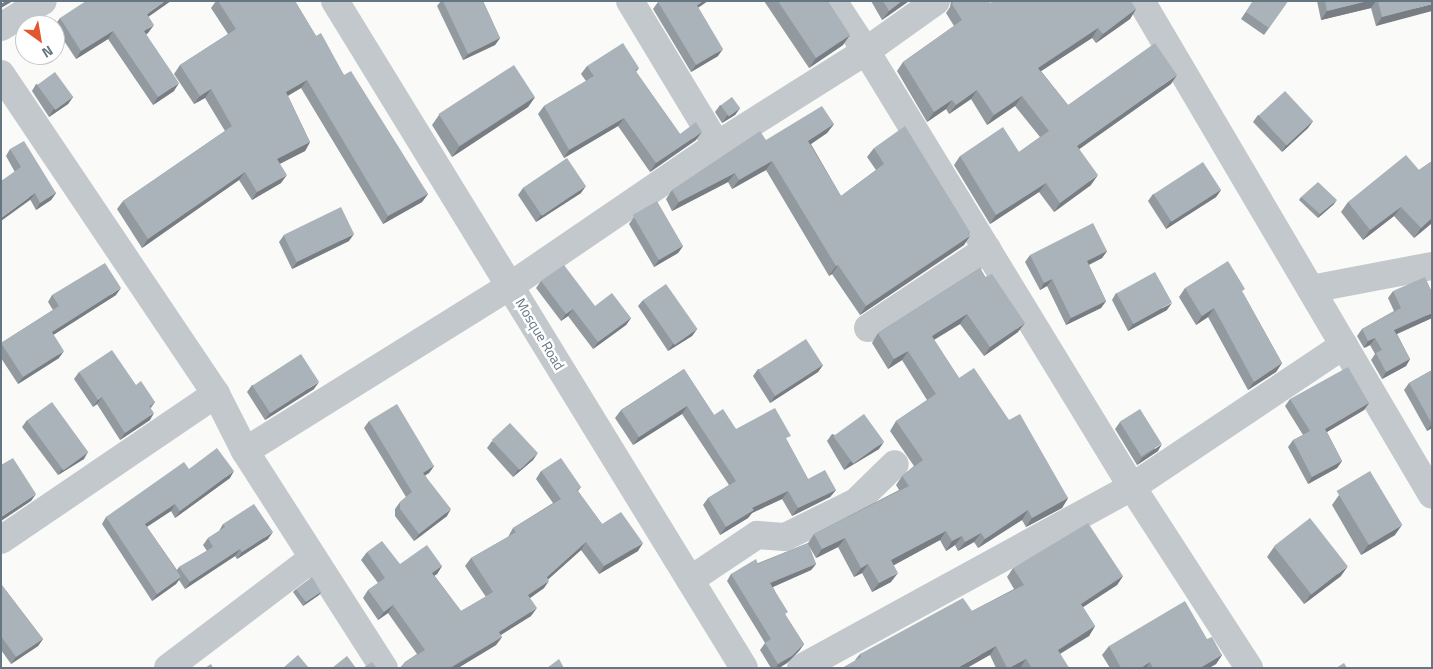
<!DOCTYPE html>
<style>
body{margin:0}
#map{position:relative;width:1433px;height:669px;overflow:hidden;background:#fafaf8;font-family:"Titillium Web",sans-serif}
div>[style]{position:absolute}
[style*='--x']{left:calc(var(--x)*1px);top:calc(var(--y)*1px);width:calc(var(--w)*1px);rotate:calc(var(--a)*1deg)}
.minor>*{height:28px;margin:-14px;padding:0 14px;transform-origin:14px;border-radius:14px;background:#c3c8cc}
.wall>*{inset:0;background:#929a9f}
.shaded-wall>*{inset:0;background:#777d82}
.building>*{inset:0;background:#aab3b9;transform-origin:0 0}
span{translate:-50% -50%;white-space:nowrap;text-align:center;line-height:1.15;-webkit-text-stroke:5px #fff;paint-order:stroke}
.street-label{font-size:14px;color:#657683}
.frame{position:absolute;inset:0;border:2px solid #657683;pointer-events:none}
.north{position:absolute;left:15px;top:15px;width:50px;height:50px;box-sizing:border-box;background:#fff;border:1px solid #c1c8cd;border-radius:50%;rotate:148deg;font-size:14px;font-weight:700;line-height:20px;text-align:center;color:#657683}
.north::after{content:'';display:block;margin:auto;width:18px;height:22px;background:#e4572e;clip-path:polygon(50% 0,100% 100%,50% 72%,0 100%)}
</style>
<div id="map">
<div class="minor">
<div style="--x:335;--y:1;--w:782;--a:58.48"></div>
<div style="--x:630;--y:1;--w:168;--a:58.9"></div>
<div style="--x:833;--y:1;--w:60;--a:56.6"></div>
<div style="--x:866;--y:51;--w:511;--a:58.61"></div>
<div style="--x:1132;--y:487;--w:216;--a:57.1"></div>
<div style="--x:1141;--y:1;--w:573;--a:59.5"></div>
<div style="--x:1;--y:27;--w:49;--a:-31.8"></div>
<div style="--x:1;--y:74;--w:386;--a:56.1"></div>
<div style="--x:216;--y:394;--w:64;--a:63"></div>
<div style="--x:245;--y:451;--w:258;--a:57.4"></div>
<div style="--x:1311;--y:289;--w:123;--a:-10.8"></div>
<div style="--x:868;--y:328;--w:143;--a:-33.6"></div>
<div style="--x:245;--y:451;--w:312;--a:-31.9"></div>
<div style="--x:510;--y:286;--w:250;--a:-34.3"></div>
<div style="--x:717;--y:145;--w:176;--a:-32.2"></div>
<div style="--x:866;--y:51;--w:86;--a:-35.5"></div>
<div style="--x:1;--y:540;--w:260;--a:-34.2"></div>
<div style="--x:690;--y:580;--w:81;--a:-33.9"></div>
<div style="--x:757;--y:535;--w:28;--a:4"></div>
<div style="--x:785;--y:537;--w:79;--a:-26.2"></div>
<div style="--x:856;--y:502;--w:54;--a:-44.3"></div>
<div style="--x:168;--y:668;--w:182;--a:-37.2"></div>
<div style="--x:801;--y:668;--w:377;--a:-28.7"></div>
<div style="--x:1132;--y:487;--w:255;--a:-33.8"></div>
</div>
<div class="wall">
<div style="clip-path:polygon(216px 1px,295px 1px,316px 36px,344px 75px,428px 194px,422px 202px,383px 224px,301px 88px,288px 96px,310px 142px,305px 151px,280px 163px,281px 183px,252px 200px,239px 180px,142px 248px,117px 209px,123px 201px,225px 131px,205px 98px,194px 104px,174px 74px,180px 65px,228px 34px,211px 8px)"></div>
<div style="clip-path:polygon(441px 1px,483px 1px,500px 38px,495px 45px,463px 60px,437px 6px)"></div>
<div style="clip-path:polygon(764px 1px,828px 1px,843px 45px,809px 68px)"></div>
<div style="clip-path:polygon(871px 1px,909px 1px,882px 20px)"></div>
<div style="clip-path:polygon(951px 1px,988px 1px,990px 3px,1136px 9px,1130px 19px,1096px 43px,1092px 38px,1041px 71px,1068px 105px,1171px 84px,1079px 149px,1091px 185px,1054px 212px,1039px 192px,990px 224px,954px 165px,960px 156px,1019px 152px,1040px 137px,1015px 106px,987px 125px,971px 99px,949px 114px,946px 109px,927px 122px,897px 71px,903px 62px,954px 26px,946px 13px,950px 7px)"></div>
<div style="clip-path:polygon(1253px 1px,1288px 1px,1264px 35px,1241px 19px)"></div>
<div style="clip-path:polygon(1317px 1px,1432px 1px,1376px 26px,1371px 8px,1321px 20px)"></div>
<div style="clip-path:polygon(658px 2px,698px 8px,718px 56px,691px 72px,653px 9px)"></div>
<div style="clip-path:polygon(149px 16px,148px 33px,146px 34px,174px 91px,153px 105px,108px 39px,76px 59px,55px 27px,55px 25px,60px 18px)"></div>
<div style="clip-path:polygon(587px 66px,639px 68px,636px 72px,680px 134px,696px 140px,650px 172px,618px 126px,564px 158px,538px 114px,544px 106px,586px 81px,581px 74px)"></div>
<div style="clip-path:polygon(36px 84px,73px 97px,68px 104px,49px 117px,32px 91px)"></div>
<div style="clip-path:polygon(535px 97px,528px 107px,452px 157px,432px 125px,439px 115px)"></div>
<div style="clip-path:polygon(720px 105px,740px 108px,735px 115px,722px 123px,715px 112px)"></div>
<div style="clip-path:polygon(1258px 115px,1313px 121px,1308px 128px,1282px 152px,1253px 122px)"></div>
<div style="clip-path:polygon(834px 124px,827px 133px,811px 144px,841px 196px,876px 170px,867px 157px,874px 148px,969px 234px,964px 245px,860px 315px,832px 274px,829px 276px,766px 170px,732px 189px,728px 182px,672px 211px,666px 199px,672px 190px,766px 140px)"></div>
<div style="clip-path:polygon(10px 149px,56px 193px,51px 200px,36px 210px,6px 156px)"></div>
<div style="clip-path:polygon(1432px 161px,1432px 223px,1414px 238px,1394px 216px,1363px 240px,1341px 212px,1348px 202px,1419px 170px)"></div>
<div style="clip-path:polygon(523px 188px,581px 193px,536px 222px,518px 195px)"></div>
<div style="clip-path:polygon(1221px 190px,1216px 197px,1166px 229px,1148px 201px,1153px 194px)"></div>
<div style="clip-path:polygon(1301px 197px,1334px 204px,1318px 218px,1299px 200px)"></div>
<div style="clip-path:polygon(634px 217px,683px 246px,678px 253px,654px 267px,629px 224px)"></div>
<div style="clip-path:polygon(284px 235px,349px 241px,292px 269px,279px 242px)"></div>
<div style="clip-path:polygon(1107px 251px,1102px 258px,1089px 265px,1106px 301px,1101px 308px,1066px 325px,1047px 286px,1040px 290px,1025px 262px,1030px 255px)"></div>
<div style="clip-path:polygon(980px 268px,1018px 332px,984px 356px,960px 324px,934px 340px,959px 378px,1009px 420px,1068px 498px,1062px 508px,1026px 527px,1022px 520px,978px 548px,974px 542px,958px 551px,955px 545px,946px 551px,940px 540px,894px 565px,891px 582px,872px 592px,862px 573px,854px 577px,838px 547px,816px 558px,809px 546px,816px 564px,811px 570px,773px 587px,786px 616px,804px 644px,799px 651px,787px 663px,779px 668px,771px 668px,760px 650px,765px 643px,727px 581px,731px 574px,808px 543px,814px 534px,899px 490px,896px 485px,902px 476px,914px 466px,890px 431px,896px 421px,927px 400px,902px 360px,888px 369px,872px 343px,878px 333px)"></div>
<div style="clip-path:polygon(541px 281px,595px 306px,631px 318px,626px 325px,593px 349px,568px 316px,561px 321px,536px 288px)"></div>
<div style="clip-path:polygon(1185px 288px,1243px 293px,1282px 363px,1276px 372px,1248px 390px,1208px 317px,1196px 325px,1179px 297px)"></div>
<div style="clip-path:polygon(1393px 291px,1432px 318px,1397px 334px,1410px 359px,1406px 366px,1382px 379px,1371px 360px,1375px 354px,1370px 345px,1364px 348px,1357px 336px,1362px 329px,1394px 311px,1388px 298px)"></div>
<div style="clip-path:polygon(1116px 293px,1167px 310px,1128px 331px,1112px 300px)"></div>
<div style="clip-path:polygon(52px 295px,116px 295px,53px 335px,59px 358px,18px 384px,1px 358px,1px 343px,53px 310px,48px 302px)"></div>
<div style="clip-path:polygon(643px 300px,697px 329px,692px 336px,668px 351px,638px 306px)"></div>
<div style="clip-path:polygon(823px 365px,818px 372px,770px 403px,753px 376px,758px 369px)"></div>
<div style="clip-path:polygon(684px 369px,714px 415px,736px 429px,787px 441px,808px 479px,836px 490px,830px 497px,792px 516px,782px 499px,752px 513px,748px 518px,720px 535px,703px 505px,708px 498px,729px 485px,682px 414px,633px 445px,615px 418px,621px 410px)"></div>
<div style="clip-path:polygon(1432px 370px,1432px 428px,1427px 431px,1404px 390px,1409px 383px)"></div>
<div style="clip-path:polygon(79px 372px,136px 385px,155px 402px,151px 408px,150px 420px,120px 440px,97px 404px,93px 407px,74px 379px)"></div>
<div style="clip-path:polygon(252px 385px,314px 389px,265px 420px,247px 392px)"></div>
<div style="clip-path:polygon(1290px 399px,1369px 403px,1364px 410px,1327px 432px,1342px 461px,1337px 468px,1308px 484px,1288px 447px,1293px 440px,1303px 435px,1285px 406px)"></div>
<div style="clip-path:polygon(27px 420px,84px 459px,58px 475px,22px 427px)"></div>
<div style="clip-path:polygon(369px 421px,434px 466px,429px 473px,425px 475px,447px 516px,414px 541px,395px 516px,395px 509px,400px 502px,406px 497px,364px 428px)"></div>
<div style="clip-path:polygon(1120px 422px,1158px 451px,1137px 465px,1115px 429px)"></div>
<div style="clip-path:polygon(832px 434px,879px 449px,844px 470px,827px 441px)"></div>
<div style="clip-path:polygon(492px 441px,533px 460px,513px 477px,487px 448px)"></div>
<div style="clip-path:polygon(189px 469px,230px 478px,175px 518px,171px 511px,147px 527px,177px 570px,179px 567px,207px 551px,203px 545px,208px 538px,219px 531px,223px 524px,268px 539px,237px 559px,235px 556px,185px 589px,179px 580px,176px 584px,152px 601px,102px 524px,106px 517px)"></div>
<div style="clip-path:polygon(541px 471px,581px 487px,578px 491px,602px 524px,638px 551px,599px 574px,581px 550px,548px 579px,544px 588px,530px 598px,531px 616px,500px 635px,502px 637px,496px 645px,458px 668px,400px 668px,405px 662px,417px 654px,388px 613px,378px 620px,363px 598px,368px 590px,378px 583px,361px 560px,367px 552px,400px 564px,442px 566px,437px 574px,434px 575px,461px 611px,486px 597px,465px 566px,471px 558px,508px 537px,513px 528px,553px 503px,536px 479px)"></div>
<div style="clip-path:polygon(1339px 495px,1395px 535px,1361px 555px,1332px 505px)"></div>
<div style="clip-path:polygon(1274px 547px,1341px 576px,1304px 604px,1267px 557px)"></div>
<div style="clip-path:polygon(1013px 568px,1123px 576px,1117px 585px,1083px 607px,1095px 626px,1089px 636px,1060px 654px,1069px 668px,996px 668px,990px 655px,855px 660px,860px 654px,972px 611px,1014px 589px,1007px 577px)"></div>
<div style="clip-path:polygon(1px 584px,43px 639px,38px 646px,11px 664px,1px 650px)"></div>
<div style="clip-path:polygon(296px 589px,321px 592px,319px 595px,303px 606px,293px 592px)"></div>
<div style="clip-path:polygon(1207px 639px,1222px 655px,1216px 664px,1209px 668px,1110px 668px,1102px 655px,1109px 646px)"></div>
</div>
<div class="shaded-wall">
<div style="clip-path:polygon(6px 1px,13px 1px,1px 8px,1px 4px)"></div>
<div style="clip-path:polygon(165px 1px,171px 1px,141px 22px,147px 14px)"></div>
<div style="clip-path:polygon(703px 1px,708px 1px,692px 12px,697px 5px)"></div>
<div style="clip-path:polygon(902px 1px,909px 1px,882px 20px,889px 11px)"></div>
<div style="clip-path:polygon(1368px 1px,1376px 1px,1371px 8px,1321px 20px,1327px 11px)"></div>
<div style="clip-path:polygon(1432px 4px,1432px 11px,1376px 26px,1382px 17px)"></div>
<div style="clip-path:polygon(1136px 9px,1130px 19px,1096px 43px,1103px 34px)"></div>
<div style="clip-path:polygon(154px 25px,148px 33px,138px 39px,144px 31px)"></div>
<div style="clip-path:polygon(1098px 28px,1092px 38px,1032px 77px,1038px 68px)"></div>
<div style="clip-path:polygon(113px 31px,108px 39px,76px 59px,81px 51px)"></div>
<div style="clip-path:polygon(850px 35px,843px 45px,809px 68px,816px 58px)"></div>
<div style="clip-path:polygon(500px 38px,495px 45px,463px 60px,468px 54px)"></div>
<div style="clip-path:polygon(723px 49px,718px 56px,691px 72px,696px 65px)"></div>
<div style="clip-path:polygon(1177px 75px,1171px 84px,1071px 155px,1077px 146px)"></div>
<div style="clip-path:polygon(307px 80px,301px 88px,280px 100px,286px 92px)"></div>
<div style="clip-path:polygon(179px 83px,174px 91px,153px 105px,158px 97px)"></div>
<div style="clip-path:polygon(211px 89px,205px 98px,194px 104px,200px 96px)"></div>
<div style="clip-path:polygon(977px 90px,971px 99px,949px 114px,956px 105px)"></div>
<div style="clip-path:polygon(1022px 96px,1015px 106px,987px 125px,994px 115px)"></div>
<div style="clip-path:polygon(73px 97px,68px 104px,49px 117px,53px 110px)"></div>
<div style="clip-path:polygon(535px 97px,528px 107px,452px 157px,459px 147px)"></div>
<div style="clip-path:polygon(952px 100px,946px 109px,927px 122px,934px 112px)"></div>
<div style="clip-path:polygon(740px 108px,735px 115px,722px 123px,727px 116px)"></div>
<div style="clip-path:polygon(624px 118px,618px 126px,564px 158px,569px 150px)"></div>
<div style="clip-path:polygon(1313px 121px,1308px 128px,1282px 152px,1286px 145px)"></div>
<div style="clip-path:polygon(834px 124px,827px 133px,802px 150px,808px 141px)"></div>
<div style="clip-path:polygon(702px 132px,696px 140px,650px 172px,656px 163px)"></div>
<div style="clip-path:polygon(310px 142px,305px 151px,272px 168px,277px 159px)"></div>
<div style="clip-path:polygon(772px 161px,766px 170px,732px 189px,739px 180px)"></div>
<div style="clip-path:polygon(245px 172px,239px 180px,142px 248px,148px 239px)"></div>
<div style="clip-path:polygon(735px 173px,728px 182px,672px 211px,679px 202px)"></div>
<div style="clip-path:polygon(287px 175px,281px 183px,252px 200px,257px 192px)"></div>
<div style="clip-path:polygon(1098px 175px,1091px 185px,1054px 212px,1060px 203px)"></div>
<div style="clip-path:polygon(1046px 183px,1039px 192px,990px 224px,996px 215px)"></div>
<div style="clip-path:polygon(586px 186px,581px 193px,536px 222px,541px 215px)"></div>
<div style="clip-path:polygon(1221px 190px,1216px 197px,1166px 229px,1170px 222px)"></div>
<div style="clip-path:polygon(35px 193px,30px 200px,1px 221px,1px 218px)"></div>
<div style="clip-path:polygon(56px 193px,51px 200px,36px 210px,40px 203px)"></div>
<div style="clip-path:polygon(428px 194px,422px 202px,383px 224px,388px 216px)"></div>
<div style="clip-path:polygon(1337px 200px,1334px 204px,1318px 218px,1320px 214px)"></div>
<div style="clip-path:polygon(1401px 207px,1394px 216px,1363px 240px,1370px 230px)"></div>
<div style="clip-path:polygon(1432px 218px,1432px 223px,1414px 238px,1421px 228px)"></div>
<div style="clip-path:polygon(970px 232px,965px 239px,970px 236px,964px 245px,860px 315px,866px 306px)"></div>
<div style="clip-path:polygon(354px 234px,349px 241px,292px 269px,297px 262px)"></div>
<div style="clip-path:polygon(683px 246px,678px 253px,654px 267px,659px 260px)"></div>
<div style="clip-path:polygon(1107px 251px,1102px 258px,1082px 268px,1087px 261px)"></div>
<div style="clip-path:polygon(838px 265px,832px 274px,829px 276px,836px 266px)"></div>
<div style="clip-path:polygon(1052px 279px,1047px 286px,1040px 290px,1044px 283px)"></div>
<div style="clip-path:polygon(121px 288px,116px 295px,47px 339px,52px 332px)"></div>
<div style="clip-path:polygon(1106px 301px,1101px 308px,1066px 325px,1071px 318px)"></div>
<div style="clip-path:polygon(1172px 303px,1167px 310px,1128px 331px,1133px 324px)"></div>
<div style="clip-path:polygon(1214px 308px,1208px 317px,1196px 325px,1202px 316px)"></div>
<div style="clip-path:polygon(573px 309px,568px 316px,561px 321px,566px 314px)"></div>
<div style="clip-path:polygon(1432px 313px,1432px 318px,1390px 337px,1394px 330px)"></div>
<div style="clip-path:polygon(967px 314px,960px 324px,925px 345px,932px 336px)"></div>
<div style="clip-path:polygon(631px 318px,626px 325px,593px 349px,598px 342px)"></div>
<div style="clip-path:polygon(1025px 323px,1018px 332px,984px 356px,990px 347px)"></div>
<div style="clip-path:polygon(697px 329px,692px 336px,668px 351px,673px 344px)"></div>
<div style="clip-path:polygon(1375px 338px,1370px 345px,1364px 348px,1368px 341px)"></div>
<div style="clip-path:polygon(64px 351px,59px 358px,18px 384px,23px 377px)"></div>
<div style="clip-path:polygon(908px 351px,902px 360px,888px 369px,894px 359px)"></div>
<div style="clip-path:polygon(1410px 359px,1406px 366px,1382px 379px,1386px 372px)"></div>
<div style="clip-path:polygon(1282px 363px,1276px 372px,1248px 390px,1254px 382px)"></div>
<div style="clip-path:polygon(823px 365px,818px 372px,770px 403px,775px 396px)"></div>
<div style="clip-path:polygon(319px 382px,314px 389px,265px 420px,270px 413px)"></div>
<div style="clip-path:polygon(102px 397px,97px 404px,93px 407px,98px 400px)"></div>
<div style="clip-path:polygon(1369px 403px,1364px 410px,1320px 436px,1325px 429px)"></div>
<div style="clip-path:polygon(687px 406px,682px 414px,633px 445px,639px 437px)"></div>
<div style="clip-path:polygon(154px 413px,150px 420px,120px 440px,125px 433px)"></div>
<div style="clip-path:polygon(1432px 424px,1432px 428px,1427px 431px)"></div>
<div style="clip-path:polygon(884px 442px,879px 449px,844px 470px,849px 463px)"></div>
<div style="clip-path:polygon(1162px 444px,1158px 451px,1137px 465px,1142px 458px)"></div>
<div style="clip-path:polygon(88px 452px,84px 459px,58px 475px,63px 468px)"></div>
<div style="clip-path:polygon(538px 453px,533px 460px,513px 477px,518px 470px)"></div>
<div style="clip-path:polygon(1342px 461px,1337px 468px,1308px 484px,1312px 477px)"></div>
<div style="clip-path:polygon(434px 466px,429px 473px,418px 480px,423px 473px)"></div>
<div style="clip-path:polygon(234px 471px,230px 478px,175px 518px,180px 511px)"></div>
<div style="clip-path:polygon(836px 490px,830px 497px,792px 516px,798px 508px)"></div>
<div style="clip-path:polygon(788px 491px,782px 499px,752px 513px,748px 518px,720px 535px,726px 527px,752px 508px)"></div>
<div style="clip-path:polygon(36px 494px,31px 501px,1px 521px,1px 517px)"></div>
<div style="clip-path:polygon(1068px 498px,1062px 508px,1026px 527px,1032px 518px)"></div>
<div style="clip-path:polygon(175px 504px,171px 511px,140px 531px,145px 524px)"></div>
<div style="clip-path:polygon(451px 509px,447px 516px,414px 541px,419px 534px)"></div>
<div style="clip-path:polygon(1028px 510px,1022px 520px,978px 548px,985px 539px)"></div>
<div style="clip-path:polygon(1402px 525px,1395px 535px,1361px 555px,1368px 545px)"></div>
<div style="clip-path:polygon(946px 531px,940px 540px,885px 570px,891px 560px)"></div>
<div style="clip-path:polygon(273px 532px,268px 539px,237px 559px,242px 552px)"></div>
<div style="clip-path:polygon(981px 533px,974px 542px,958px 551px,965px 542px)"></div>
<div style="clip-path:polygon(962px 536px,955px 545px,946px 551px,952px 541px)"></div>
<div style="clip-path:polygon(845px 538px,838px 547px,816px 558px,822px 549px)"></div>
<div style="clip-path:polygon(586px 542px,581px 550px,542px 585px,547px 577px)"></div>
<div style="clip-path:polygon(643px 543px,638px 551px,599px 574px,604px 566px)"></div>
<div style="clip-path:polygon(240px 549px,235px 556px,185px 589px,190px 582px)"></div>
<div style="clip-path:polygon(816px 564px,811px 570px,766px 590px,770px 583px)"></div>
<div style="clip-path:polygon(868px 564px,862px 573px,854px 577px,861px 568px)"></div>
<div style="clip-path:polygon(442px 566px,437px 574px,427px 581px,432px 573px)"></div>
<div style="clip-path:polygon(1348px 566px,1341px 576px,1304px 604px,1311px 594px)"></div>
<div style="clip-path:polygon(898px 573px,891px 582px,872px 592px,879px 583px)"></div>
<div style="clip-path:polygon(1123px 576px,1117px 585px,1074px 613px,1081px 604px)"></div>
<div style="clip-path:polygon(181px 577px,176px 584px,152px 601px,157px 594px)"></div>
<div style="clip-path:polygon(549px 581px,544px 588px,523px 603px,528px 595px)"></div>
<div style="clip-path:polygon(321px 592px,319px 595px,303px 606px,306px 602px)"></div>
<div style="clip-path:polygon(393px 605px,388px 613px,378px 620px,384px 612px)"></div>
<div style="clip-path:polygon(537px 608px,531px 616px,493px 640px,499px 632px)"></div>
<div style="clip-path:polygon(1095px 626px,1089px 636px,1051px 659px,1058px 650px)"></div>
<div style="clip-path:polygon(502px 637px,496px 645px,458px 668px,451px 668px)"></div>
<div style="clip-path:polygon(43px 639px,38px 646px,11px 664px,16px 657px)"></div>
<div style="clip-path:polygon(804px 644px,799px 651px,787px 663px,779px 668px,776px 668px,778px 664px)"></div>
<div style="clip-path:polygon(996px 646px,990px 655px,967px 668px,957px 668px)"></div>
<div style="clip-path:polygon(1222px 655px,1216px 664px,1209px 668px,1200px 668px)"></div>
<div style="clip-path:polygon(1026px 659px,1020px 668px,1009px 668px)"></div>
<div style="clip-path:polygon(1150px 662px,1146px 668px,1141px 668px)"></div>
</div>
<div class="building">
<div style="clip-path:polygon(86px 1px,165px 1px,147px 14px,154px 25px,144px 31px,179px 83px,158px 97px,113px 31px,81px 51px,60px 18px)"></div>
<div style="clip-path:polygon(218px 1px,295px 1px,316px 36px,321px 33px,344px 75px,351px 71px,428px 194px,388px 216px,307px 80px,286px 92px,310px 142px,277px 159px,287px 175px,257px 192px,245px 172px,148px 239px,123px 201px,232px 126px,211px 89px,200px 96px,180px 65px,236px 29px)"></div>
<div style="clip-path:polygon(443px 1px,483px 1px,500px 38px,468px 54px)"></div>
<div style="clip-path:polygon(660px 1px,703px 1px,697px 5px,723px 49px,696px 65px,658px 2px)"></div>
<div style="clip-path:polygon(778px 1px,828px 1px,850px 35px,816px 58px)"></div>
<div style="clip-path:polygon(883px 1px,902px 1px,889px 11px)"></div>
<div style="clip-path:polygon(954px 1px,988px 1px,990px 3px,993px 1px,1131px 1px,1136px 9px,1103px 34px,1098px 28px,1038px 68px,1068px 105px,1155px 43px,1177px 75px,1077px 146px,1098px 175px,1060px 203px,1046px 183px,996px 215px,960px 156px,1003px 127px,1019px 152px,1049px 131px,1022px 96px,994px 115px,977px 90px,956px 105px,952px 100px,934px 112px,903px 62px,962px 20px,952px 4px)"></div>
<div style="clip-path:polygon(1253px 1px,1288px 1px,1269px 28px,1246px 12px)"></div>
<div style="clip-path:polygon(1325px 1px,1368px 1px,1327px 11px)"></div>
<div style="clip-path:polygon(1378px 1px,1432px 1px,1432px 4px,1382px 17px)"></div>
<div style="clip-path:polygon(623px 43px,639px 68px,635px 70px,680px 134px,696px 122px,702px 132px,656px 163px,624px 118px,569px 150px,544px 106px,594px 76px,587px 66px)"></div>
<div style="left:514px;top:65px;width:38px;height:90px;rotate:57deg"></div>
<div style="left:55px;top:72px;width:31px;height:22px;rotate:54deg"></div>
<div style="left:1285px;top:91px;width:41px;height:36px;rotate:47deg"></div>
<div style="left:732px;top:97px;width:14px;height:14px;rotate:54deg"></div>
<div style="clip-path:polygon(822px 106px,834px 124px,808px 141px,841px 196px,884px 164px,874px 148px,905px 126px,970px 232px,968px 233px,970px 236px,866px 306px,838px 265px,836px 266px,772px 161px,739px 180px,735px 173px,679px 202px,672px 190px,760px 131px,766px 140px)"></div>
<div style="clip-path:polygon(24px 141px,56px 193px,40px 203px,35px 193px,1px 218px,1px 181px,21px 167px,10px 149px)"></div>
<div style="clip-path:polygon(1406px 155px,1419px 170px,1432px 161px,1432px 218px,1421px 228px,1401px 207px,1370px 230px,1348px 202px)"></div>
<div style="left:567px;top:158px;width:34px;height:53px;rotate:56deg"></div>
<div style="left:1203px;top:162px;width:33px;height:59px;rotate:57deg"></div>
<div style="clip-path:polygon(1318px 182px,1337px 200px,1320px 214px,1301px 197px)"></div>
<div style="left:657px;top:201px;width:52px;height:28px;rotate:60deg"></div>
<div style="left:341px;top:207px;width:30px;height:64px;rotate:64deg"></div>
<div style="clip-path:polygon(1093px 223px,1107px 251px,1087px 261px,1106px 301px,1071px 318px,1052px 279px,1044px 283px,1030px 255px)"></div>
<div style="clip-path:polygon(1228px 261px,1245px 289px,1242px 291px,1282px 363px,1254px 382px,1214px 308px,1202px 316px,1185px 288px)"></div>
<div style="clip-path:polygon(105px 263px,121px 288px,52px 332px,64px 351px,23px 377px,1px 343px,59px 306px,52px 295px)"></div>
<div style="clip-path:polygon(564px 265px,595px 306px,612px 293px,631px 318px,598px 342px,573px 309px,566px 314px,541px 281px)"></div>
<div style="clip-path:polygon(980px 268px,985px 277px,992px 274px,1025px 323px,990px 347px,967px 314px,932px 336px,959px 378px,974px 368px,1009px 420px,1020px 414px,1068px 498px,1032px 518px,1028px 510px,985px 539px,981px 533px,965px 542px,962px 536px,952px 541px,946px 531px,891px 560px,898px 573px,879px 583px,868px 564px,861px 568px,845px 538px,822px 549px,814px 534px,909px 486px,902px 476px,923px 460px,896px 421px,936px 394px,908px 351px,894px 359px,878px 333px)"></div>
<div style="left:1155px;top:272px;width:35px;height:44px;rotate:61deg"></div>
<div style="clip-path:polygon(1425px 277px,1432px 292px,1432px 313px,1394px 330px,1410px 359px,1386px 372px,1376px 353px,1382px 350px,1375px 338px,1368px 341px,1362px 329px,1401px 308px,1393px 291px)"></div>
<div style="left:666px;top:284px;width:55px;height:28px;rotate:55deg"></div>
<div style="left:806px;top:339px;width:31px;height:57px;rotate:57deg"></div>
<div style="clip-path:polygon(112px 350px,136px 385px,141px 381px,155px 402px,149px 406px,154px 413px,125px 433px,102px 397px,98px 400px,79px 372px)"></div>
<div style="left:301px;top:354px;width:33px;height:58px;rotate:57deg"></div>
<div style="clip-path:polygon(1348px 367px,1369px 403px,1325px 429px,1342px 461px,1312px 477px,1293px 440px,1310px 431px,1290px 399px)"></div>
<div style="clip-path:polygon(684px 369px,714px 415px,723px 409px,736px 429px,775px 408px,791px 436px,786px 438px,808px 479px,825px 470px,836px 490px,798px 508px,788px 491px,752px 508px,754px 510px,726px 527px,708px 498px,736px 481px,687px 406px,639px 437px,621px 410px)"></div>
<div style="clip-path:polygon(1432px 370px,1432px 424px,1409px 383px)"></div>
<div style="left:52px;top:402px;width:62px;height:31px;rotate:54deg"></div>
<div style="clip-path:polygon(397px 404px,434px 466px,423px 473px,451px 509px,419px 534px,400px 509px,400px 502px,412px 492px,369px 421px)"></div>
<div style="left:1140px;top:409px;width:41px;height:24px;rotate:58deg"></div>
<div style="left:864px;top:414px;width:34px;height:38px;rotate:54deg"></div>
<div style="left:510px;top:423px;width:41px;height:25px;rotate:47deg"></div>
<div style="clip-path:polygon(217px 448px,234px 471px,180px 511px,175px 504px,145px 524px,181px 577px,157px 594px,106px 517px,184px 462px,189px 469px)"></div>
<div style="clip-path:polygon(13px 458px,36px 494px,1px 517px,1px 465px)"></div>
<div style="clip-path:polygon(561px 458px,581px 487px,577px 490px,602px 524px,621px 512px,643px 543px,604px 566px,586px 542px,547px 577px,549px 581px,528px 595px,537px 608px,499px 632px,502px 637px,451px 667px,451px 668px,401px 668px,405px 662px,425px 650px,393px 605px,384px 612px,368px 590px,385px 578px,367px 552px,382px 541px,400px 564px,427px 545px,442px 566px,432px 573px,461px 611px,493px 592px,471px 558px,516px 532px,513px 528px,561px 499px,541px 471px)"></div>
<div style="left:1370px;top:471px;width:63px;height:39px;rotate:59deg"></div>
<div style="clip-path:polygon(254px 504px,273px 532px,242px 552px,240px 549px,190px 582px,179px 567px,213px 547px,208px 538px,225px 527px,223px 524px)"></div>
<div style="left:1310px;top:518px;width:61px;height:46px;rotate:52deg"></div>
<div style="clip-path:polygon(1088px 523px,1123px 576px,1081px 604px,1095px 626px,1058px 650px,1069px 668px,1032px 668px,1026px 659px,1009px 668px,1007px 668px,996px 646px,957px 668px,842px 668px,861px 657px,860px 654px,963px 598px,972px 611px,1024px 585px,1013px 568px)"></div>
<div style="clip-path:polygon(808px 543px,816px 564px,770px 583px,788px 612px,785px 614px,804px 644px,792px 656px,778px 664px,765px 643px,771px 639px,731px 574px,756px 559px,758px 564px)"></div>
<div style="clip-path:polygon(312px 577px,321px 592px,306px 602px,296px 589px)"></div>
<div style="clip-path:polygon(1px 584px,43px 639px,16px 657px,1px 636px)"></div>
<div style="clip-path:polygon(1185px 601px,1207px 639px,1212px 637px,1222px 655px,1200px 668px,1153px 668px,1150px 662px,1141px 668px,1121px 668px,1109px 646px)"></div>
<div style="clip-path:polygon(298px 655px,309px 668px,283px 668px)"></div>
<div style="clip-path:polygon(347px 656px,356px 668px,332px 668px)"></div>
<div style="clip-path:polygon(559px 659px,564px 668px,547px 668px)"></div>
<div style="clip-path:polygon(372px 662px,377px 668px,363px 668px)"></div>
<div style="clip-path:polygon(1344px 663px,1347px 668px,1336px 668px)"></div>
<div style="clip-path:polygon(211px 664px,213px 668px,205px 668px)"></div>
</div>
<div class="street-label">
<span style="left:540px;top:334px;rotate:59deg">Mosque Road</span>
</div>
<div class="frame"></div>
<div class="north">N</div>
</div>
